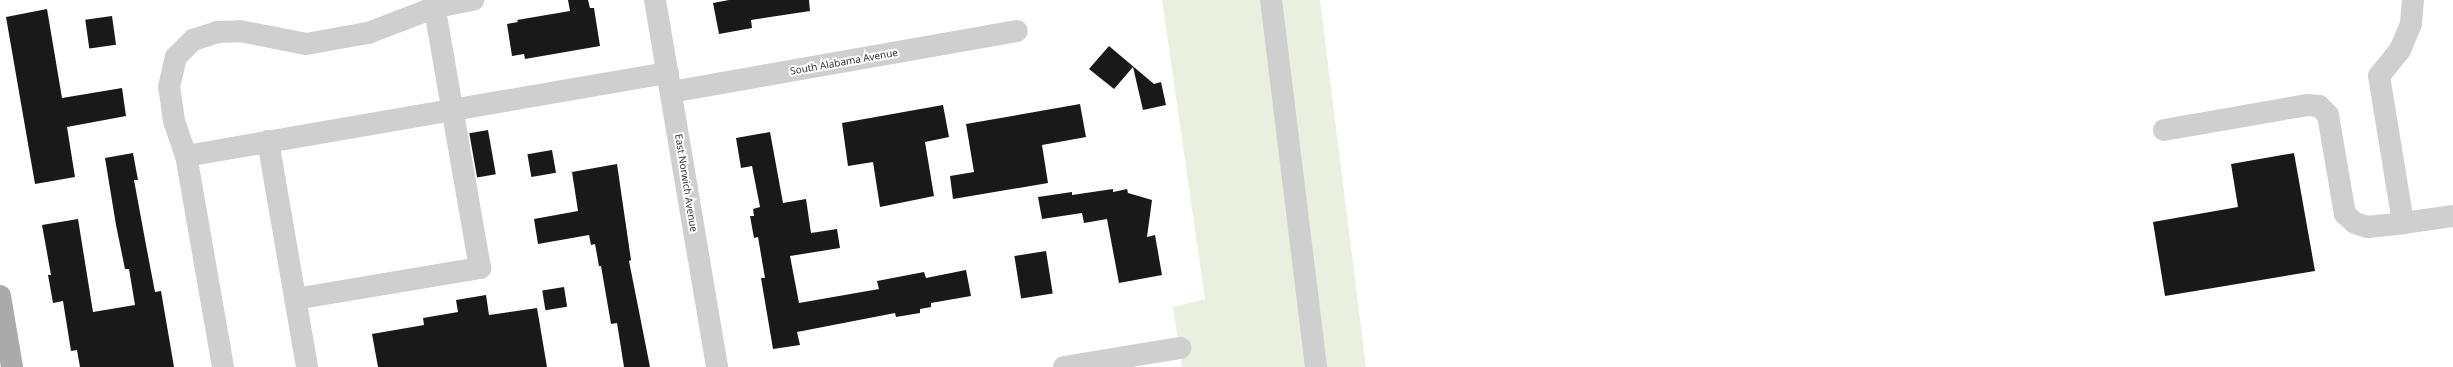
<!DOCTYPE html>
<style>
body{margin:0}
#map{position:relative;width:2453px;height:367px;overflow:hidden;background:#fff;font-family:"Noto Sans",sans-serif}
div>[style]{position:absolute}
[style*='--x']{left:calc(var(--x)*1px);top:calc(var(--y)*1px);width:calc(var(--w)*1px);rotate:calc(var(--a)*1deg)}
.green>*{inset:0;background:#eaf0e0}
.building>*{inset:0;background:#191919;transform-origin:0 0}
.minor>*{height:22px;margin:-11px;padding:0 11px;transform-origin:11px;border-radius:11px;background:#cfcfcf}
.major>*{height:22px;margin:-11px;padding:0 11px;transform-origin:11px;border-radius:11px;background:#aaa}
span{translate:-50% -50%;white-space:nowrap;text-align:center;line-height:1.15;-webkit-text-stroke:4px #fff;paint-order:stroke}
.street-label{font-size:10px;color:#323232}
</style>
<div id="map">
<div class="green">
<div style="clip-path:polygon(1162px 0,1320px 0,1366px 367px,1182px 367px,1173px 307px,1205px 299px)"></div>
</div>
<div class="building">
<div style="clip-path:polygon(568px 0,588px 0,590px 8px,594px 8px,600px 46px,525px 59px,524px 54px,512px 56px,507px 24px,518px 22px,517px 20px,570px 11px)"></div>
<div style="clip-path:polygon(729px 0,809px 0,810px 11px,751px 20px,752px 28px,719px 34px,713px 3px)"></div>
<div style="clip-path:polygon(47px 9px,62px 98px,122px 88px,126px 116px,67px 127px,75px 177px,35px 184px,6px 17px)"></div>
<div style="left:112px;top:16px;width:29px;height:27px;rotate:82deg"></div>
<div style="clip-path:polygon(1109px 46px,1154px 84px,1161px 82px,1166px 105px,1143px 110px,1133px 67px,1114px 89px,1089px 69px)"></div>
<div style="clip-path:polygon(1080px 104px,1086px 137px,1042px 145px,1048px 183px,953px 199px,950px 176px,974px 172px,966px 124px)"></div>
<div style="clip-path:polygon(943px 105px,949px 137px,925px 142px,934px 196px,880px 207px,873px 162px,848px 166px,842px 123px)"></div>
<div style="left:488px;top:130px;width:45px;height:19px;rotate:80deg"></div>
<div style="clip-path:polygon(770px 132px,783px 203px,806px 199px,811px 233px,837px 229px,840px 248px,790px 256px,799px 303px,879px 289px,877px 281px,924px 272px,926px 278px,966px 270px,971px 296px,931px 303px,931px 307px,920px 309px,920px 313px,896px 317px,895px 313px,797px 332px,800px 345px,773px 349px,761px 278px,765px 278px,758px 237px,754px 238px,750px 216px,754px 216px,753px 209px,760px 207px,752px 166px,741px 168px,736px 138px)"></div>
<div style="left:552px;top:150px;width:23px;height:25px;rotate:80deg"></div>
<div style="clip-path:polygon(133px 153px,138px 180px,134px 180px,146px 245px,155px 292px,161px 291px,174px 367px,80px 367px,77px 350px,71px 351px,63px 301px,53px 303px,48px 275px,51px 275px,42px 225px,78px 219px,93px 312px,135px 305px,129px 269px,125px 269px,116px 225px,105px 158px)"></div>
<div style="clip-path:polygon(2294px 153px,2315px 271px,2165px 296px,2153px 222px,2238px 207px,2231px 164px)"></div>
<div style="clip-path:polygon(617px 164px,631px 260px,629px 261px,650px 367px,624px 367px,617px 323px,611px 324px,601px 266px,599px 266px,595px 244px,591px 245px,589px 235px,538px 244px,534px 219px,578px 211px,572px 172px)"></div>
<div style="clip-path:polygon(1113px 189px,1113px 192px,1127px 189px,1128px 193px,1152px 200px,1147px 237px,1155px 235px,1162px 275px,1119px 283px,1107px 219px,1084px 223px,1082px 213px,1042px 219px,1038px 197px,1072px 192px,1072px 195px)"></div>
<div style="left:1046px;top:251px;width:43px;height:32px;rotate:81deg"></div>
<div style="left:564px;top:287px;width:20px;height:22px;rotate:81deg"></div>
<div style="clip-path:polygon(486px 295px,489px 315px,537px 308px,547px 367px,378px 367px,372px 334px,424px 325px,423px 318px,458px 312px,456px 300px)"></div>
</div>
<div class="minor">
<div style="--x:655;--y:0;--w:372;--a:80.4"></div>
<div style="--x:1271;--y:0;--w:370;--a:83"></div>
<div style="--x:2413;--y:0;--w:24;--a:95"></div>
<div style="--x:2411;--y:24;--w:28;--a:113"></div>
<div style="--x:2400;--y:50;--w:33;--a:129"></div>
<div style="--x:2379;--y:76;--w:149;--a:80.7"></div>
<div style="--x:2403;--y:223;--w:50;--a:-8"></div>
<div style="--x:671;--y:92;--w:351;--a:-10"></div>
<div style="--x:2164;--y:130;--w:145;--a:-9.9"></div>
<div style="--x:2307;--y:105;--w:12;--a:5"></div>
<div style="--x:2319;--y:106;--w:13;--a:45"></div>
<div style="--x:2328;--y:115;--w:100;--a:80.3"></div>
<div style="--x:2345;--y:214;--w:13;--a:42"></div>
<div style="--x:2355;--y:223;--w:13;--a:18"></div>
<div style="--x:2367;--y:227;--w:36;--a:-6"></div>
<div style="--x:268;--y:141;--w:229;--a:80.2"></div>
<div style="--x:186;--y:156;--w:489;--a:-9.8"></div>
<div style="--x:295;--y:299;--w:188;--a:-9.5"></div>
<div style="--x:480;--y:268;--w:272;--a:-99.9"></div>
<div style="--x:223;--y:367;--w:214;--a:-99.9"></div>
<div style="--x:186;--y:156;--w:37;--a:-109"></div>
<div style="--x:174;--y:121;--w:34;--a:-98"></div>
<div style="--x:169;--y:87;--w:31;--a:-77"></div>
<div style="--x:176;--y:57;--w:24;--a:-45"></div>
<div style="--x:193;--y:40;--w:25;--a:-18"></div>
<div style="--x:217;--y:32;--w:23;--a:-2"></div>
<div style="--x:240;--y:31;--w:67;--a:11.1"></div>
<div style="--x:306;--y:44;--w:63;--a:-10.1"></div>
<div style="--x:368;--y:33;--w:73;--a:-20.9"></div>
<div style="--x:436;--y:7;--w:38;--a:-11"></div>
<div style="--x:1064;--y:367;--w:118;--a:-9.3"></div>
</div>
<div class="major">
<div style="--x:0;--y:296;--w:72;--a:80.4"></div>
</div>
<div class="street-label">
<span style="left:844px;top:62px;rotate:-10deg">South Alabama Avenue</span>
<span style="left:686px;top:183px;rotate:81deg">East Norwich Avenue</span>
</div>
</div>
